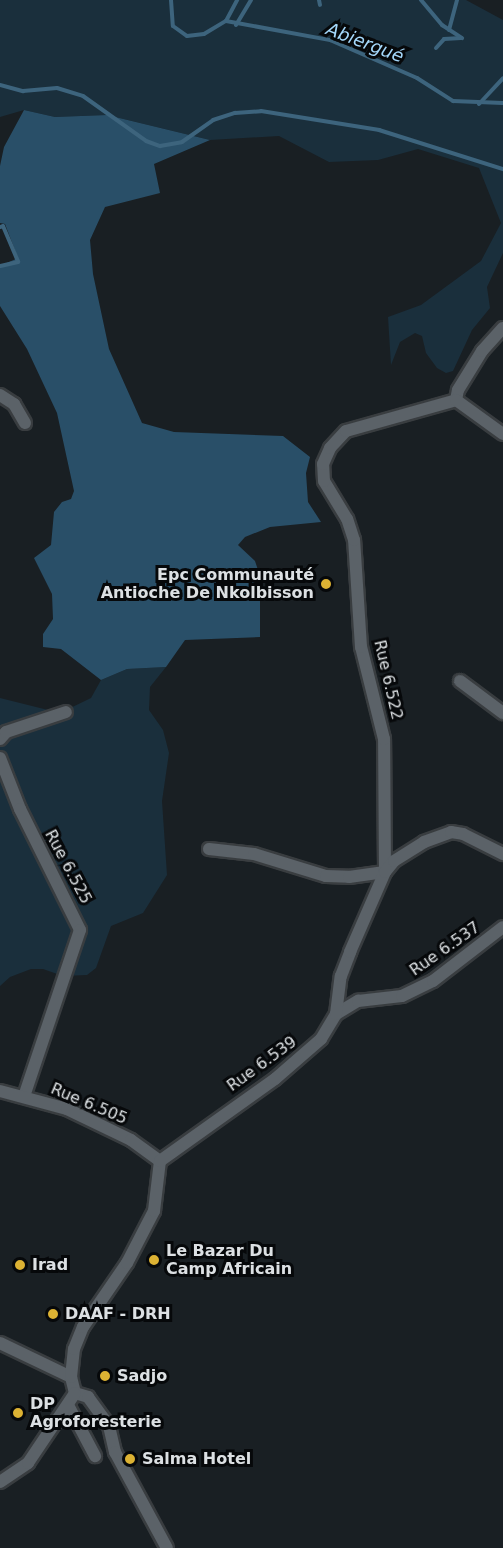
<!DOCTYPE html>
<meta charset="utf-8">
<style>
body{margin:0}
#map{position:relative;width:503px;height:1548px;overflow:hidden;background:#191f23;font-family:"DejaVu Sans",sans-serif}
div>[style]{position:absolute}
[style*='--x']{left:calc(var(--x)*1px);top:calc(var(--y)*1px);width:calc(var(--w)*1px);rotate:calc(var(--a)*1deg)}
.green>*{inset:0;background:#1a2f3c}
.forest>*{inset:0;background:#294f68}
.stream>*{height:4px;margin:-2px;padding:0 2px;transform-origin:2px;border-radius:2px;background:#3d647d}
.roads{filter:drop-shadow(2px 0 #393d40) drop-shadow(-2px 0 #393d40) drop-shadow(0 2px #393d40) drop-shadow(0 -2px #393d40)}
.street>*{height:12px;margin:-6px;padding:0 6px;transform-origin:6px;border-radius:6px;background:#5b6268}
.dots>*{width:16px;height:16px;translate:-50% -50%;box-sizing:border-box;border:3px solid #06080a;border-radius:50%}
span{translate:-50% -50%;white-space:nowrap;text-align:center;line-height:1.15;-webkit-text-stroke:6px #06080a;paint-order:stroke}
.poi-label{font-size:16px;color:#dce0e3;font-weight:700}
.right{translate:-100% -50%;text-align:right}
.left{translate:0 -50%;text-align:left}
.street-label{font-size:16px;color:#dce0e3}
.water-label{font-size:18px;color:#a4d7fa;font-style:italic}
</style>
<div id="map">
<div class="green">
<div style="clip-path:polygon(0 0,466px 0,503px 20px,503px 253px,487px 287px,490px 308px,472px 330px,453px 371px,446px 373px,437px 368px,426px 353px,422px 336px,415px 333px,400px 342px,391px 365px,388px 317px,421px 305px,481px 261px,501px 223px,479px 168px,418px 149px,378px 160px,329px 162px,279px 136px,210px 140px,107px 115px,55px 117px,24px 110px,0 117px)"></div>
<div style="clip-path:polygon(166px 667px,150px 687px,149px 710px,163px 730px,169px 753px,162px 801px,167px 875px,143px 913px,111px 926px,96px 968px,87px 975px,63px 976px,43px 969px,31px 969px,10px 977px,0 986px,0 698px,60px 713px,91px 698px,101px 680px,127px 669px)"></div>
</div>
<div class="forest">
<div style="clip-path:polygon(24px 110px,55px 117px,107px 115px,210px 140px,154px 164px,160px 193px,105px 207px,90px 240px,93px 274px,109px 349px,142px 423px,174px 432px,283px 436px,310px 457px,306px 473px,308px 502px,321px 522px,270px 527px,245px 537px,238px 545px,255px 561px,260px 576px,260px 637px,185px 640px,166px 667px,127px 669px,101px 680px,61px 649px,43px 647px,43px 634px,53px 619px,52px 594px,34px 558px,51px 545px,54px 512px,62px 502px,71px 499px,74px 491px,57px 413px,27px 349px,0 306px,0 266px,18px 258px,5px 224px,0 223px,0 166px,4px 147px)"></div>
</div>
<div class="stream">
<div style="--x:171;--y:0;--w:26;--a:86"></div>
<div style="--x:173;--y:26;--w:17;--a:36"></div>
<div style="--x:187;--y:36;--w:17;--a:-7"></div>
<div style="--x:204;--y:34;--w:26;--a:-31"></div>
<div style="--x:226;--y:21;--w:106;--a:10.4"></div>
<div style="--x:330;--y:40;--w:95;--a:23.6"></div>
<div style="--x:417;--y:78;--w:43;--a:32.6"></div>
<div style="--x:453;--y:101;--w:50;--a:2.3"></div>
<div style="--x:319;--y:0;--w:5;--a:79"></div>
<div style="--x:421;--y:0;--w:33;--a:50"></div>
<div style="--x:442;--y:25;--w:24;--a:33"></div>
<div style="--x:226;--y:21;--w:24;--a:-62"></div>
<div style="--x:236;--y:25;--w:29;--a:-59"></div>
<div style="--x:449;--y:30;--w:31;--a:-75"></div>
<div style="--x:436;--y:48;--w:12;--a:-48"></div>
<div style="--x:444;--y:39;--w:17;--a:-3"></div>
<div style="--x:0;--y:85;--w:24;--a:15"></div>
<div style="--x:23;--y:91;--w:34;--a:-5"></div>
<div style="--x:57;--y:88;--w:27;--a:17"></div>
<div style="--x:83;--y:96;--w:77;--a:35.5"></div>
<div style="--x:146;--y:141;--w:15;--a:20"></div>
<div style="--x:160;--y:146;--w:22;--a:-10"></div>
<div style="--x:182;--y:142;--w:38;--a:-35"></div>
<div style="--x:213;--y:120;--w:23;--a:-18"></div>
<div style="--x:235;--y:113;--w:26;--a:-4"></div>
<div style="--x:261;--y:111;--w:120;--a:9.1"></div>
<div style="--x:379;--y:130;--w:130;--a:17.5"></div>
<div style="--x:479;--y:104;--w:35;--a:-47"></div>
<div style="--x:0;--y:227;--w:3;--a:-18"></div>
<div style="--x:3;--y:226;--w:39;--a:67"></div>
<div style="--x:18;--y:262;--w:18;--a:167"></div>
</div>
<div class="roads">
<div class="street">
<div style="--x:0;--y:395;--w:17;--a:33"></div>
<div style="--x:14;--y:404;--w:22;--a:60"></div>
<div style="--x:456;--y:400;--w:10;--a:-79"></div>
<div style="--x:458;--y:390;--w:46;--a:-58.4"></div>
<div style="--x:482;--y:351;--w:31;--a:-48"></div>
<div style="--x:460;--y:681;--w:54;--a:36.7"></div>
<div style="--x:0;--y:739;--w:9;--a:-49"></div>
<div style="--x:6;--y:732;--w:63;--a:-18.4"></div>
<div style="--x:0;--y:758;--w:55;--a:68.6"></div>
<div style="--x:20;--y:809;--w:135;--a:63.6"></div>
<div style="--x:80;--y:930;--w:175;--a:108.6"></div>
<div style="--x:209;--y:849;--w:45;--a:6.3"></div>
<div style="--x:254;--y:854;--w:75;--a:17"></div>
<div style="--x:326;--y:876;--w:23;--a:2"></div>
<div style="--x:349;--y:877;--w:36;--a:-8"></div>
<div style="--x:385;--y:872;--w:133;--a:-90.4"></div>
<div style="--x:384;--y:739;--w:95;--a:-104"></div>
<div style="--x:361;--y:647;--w:107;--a:-93.7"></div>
<div style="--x:354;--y:540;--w:22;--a:-108"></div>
<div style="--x:347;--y:519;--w:44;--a:-121.2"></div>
<div style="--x:324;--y:481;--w:17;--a:-93"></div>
<div style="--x:323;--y:464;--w:17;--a:-66"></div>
<div style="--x:330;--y:448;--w:23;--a:-47"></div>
<div style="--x:346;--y:431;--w:114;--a:-15.7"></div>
<div style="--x:456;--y:400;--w:58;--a:35.9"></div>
<div style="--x:336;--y:1014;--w:26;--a:-31"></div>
<div style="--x:358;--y:1001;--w:44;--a:-6.5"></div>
<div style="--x:402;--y:996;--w:34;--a:-26"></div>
<div style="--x:433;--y:981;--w:88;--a:-37.6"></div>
<div style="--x:0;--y:1091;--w:69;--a:15"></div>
<div style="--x:67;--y:1109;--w:71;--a:25.8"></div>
<div style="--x:131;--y:1140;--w:36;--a:36"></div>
<div style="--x:0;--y:1343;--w:79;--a:25.6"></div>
<div style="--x:71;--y:1377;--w:16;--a:76"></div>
<div style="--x:75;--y:1393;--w:14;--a:17"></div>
<div style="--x:88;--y:1397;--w:36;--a:54"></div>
<div style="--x:109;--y:1426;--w:27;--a:77"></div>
<div style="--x:115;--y:1452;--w:109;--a:61.6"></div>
<div style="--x:71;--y:1377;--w:28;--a:-84"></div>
<div style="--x:74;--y:1349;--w:24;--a:-68"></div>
<div style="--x:83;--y:1327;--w:78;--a:-55.5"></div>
<div style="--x:127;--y:1263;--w:59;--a:-62.6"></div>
<div style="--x:154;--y:1211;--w:50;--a:-83.2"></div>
<div style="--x:160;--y:1161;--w:141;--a:-35.5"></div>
<div style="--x:275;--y:1079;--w:61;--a:-41"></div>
<div style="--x:321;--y:1039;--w:29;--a:-59"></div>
<div style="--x:336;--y:1014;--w:38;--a:-83"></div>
<div style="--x:341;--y:976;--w:26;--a:-69"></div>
<div style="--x:350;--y:952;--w:87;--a:-66.4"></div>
<div style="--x:385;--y:872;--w:14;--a:-51"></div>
<div style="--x:394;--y:861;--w:36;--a:-32"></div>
<div style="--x:424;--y:842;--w:29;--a:-20"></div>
<div style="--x:451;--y:832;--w:12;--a:9"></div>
<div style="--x:463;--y:834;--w:45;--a:26.6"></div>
<div style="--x:68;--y:1405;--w:58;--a:62.1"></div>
<div style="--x:0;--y:1482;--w:34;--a:-34"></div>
<div style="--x:28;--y:1463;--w:84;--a:-56.1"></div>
</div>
</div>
<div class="dots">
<div style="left:326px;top:584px;background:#dcb233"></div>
<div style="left:154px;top:1260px;background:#dcb233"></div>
<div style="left:20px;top:1265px;background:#dcb233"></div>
<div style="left:53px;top:1314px;background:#dcb233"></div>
<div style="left:105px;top:1376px;background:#dcb233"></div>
<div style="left:18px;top:1413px;background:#dcb233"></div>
<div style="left:130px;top:1459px;background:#dcb233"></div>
</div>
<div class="poi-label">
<span class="right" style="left:314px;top:584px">Epc Communauté<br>Antioche De Nkolbisson</span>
<span class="left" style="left:166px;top:1260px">Le Bazar Du<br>Camp Africain</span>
<span class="left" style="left:32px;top:1265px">Irad</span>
<span class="left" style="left:65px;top:1314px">DAAF - DRH</span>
<span class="left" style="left:117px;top:1376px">Sadjo</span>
<span class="left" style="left:30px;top:1413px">DP<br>Agroforesterie</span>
<span class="left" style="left:142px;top:1459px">Salma Hotel</span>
</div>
<div class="street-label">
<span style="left:388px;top:680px;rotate:77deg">Rue 6.522</span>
<span style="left:68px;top:867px;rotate:62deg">Rue 6.525</span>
<span style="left:445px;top:949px;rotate:-35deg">Rue 6.537</span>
<span style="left:262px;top:1064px;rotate:-36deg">Rue 6.539</span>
<span style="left:89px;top:1104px;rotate:23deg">Rue 6.505</span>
</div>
<div class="water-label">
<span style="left:365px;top:43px;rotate:21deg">Abiergué</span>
</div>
</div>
